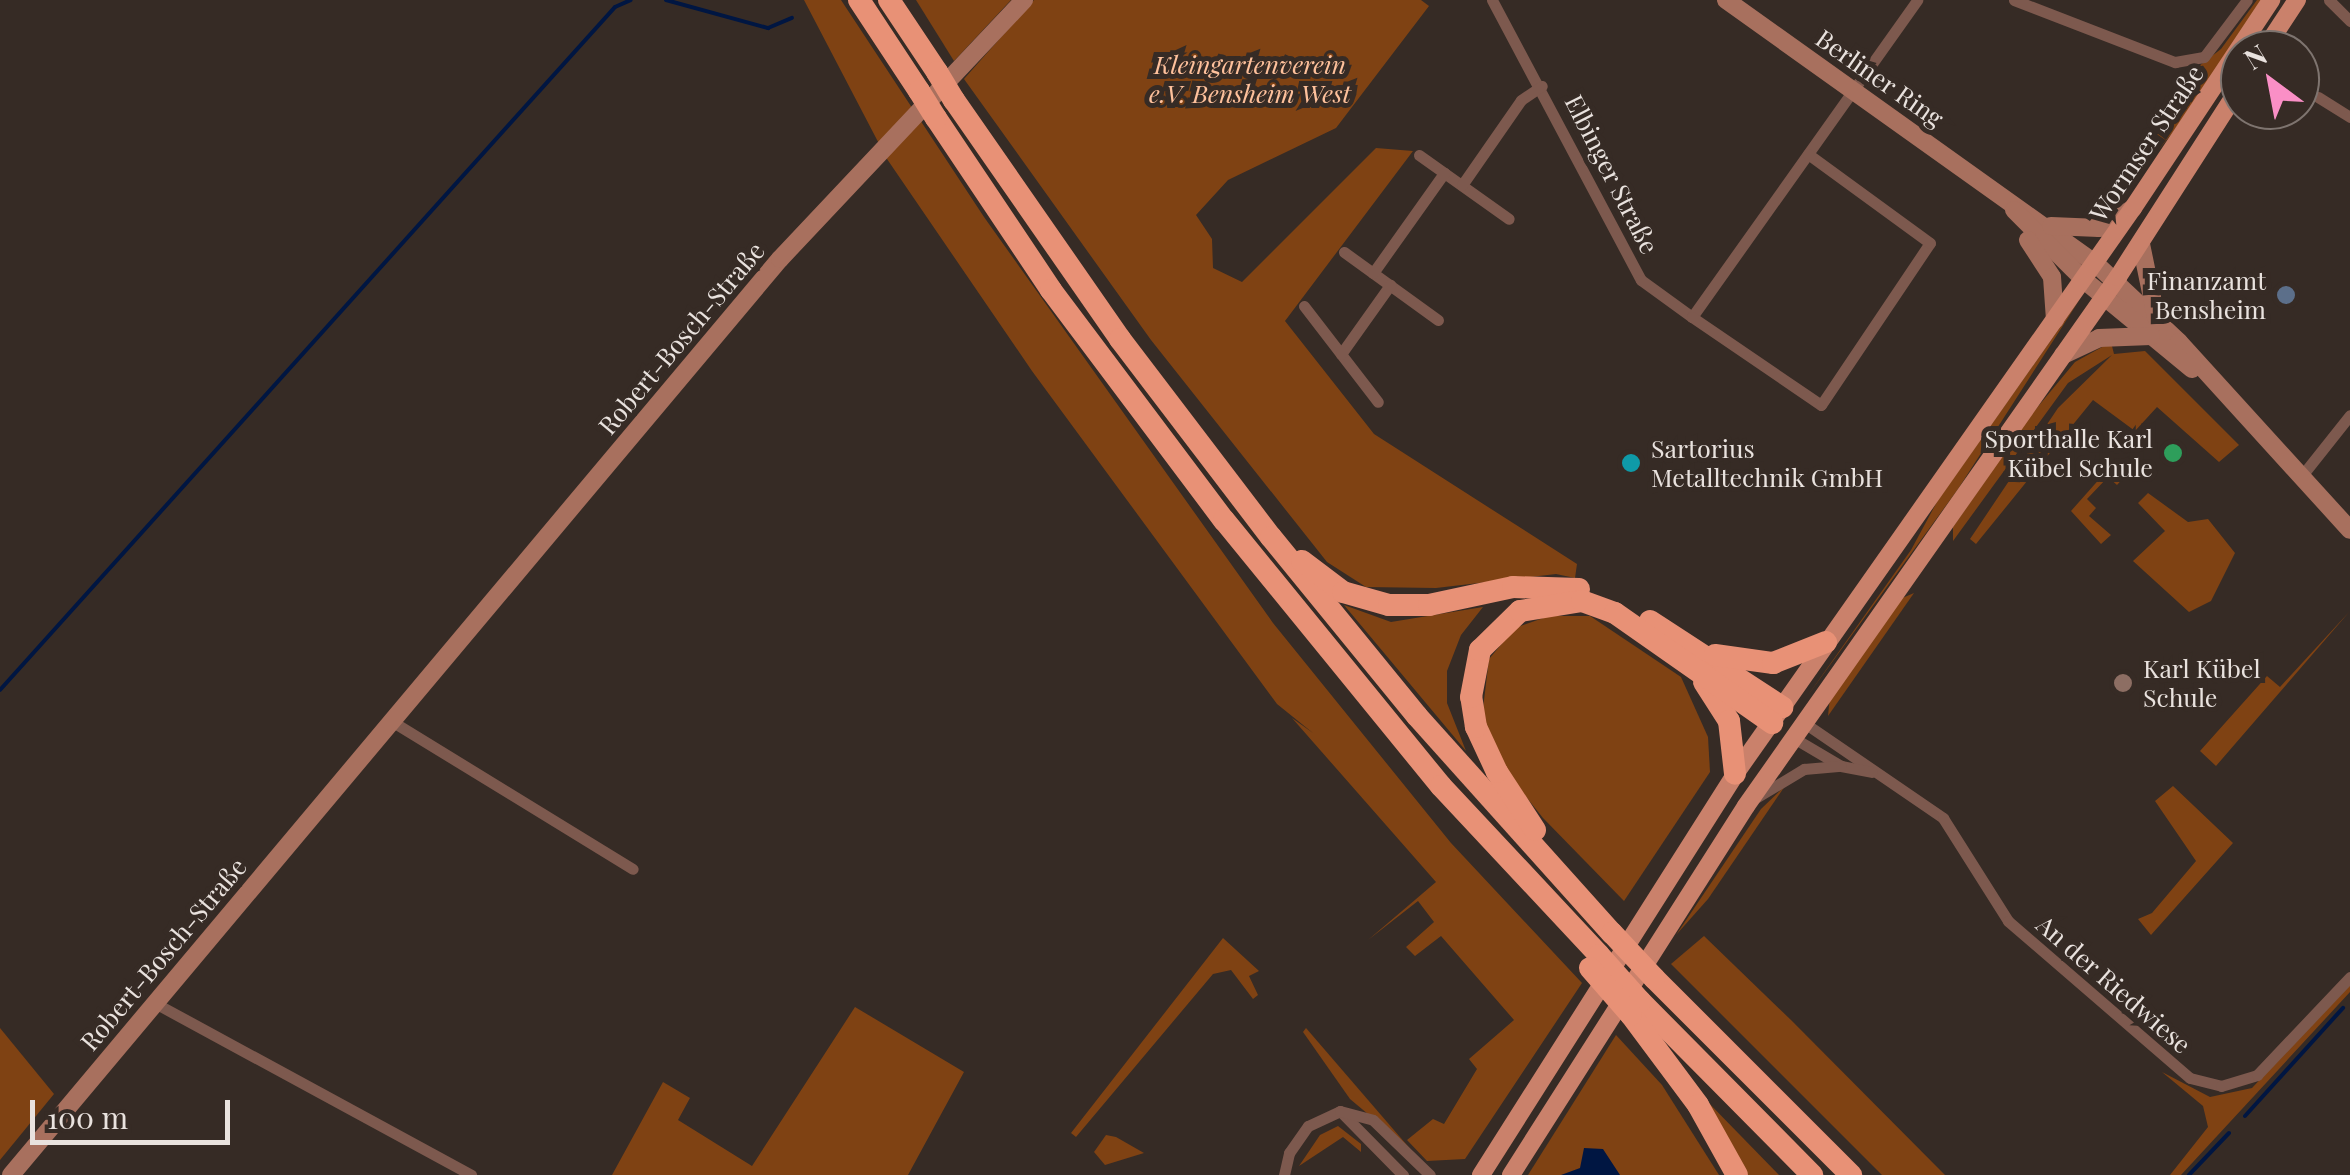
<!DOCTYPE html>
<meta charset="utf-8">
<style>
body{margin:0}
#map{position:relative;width:2350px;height:1175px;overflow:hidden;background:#362b25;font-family:"Playfair Display",serif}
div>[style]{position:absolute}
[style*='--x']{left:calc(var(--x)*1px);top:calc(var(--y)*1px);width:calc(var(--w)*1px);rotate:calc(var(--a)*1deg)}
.green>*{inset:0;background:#7f4213}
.water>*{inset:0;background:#001642}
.stream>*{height:4px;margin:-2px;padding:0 2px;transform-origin:2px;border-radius:2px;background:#001642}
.street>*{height:11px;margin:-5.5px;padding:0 5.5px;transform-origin:5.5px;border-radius:5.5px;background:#7d594e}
.secondary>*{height:18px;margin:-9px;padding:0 9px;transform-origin:9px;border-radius:9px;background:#a8705e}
.primary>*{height:18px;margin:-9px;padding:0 9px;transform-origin:9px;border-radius:9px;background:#ca816b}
.highway>*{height:22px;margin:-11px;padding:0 11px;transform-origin:11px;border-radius:11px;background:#e89176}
.highway-bridge>*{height:22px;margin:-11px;padding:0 11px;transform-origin:11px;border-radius:11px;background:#e89176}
.dots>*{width:28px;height:28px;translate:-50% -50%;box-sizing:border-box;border:5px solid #362b25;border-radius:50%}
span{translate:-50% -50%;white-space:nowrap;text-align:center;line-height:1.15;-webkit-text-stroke:10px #362b25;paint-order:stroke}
.park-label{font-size:25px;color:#fec19c;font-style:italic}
.street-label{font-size:25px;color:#e9e2de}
.poi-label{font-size:25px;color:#e9e2de}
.right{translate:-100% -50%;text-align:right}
.left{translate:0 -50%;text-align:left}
.north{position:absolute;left:2220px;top:30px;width:100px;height:100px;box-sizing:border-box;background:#362b25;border:2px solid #7e746f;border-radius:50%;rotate:328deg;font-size:28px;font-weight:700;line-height:40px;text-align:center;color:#e9e2de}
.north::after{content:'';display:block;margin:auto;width:35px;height:45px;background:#fa8fc6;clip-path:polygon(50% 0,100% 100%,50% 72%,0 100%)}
.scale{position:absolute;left:30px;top:1100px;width:200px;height:45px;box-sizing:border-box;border:5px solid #e9e2de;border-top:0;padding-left:12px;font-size:30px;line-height:35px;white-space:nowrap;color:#e9e2de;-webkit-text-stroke:8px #362b25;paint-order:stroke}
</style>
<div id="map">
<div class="green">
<div style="clip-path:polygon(804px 0,841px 0,984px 217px,1273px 623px,1451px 843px,1582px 983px,1465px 1159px,1427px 1161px,1407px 1140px,1433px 1119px,1444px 1124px,1477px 1069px,1469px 1059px,1514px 1020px,1441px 936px,1415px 956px,1406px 947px,1434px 922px,1418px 901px,1368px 940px,1436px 882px,1292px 718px,1313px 733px,1277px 704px,1032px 371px,887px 159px)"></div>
<div style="clip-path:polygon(916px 0,1011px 0,954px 61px)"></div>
<div style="clip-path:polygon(1034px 0,1421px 0,1429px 6px,1336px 128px,1228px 180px,1196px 215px,1212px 239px,1213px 268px,1242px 282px,1376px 148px,1413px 151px,1285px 321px,1374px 434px,1577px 564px,1575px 578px,1556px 574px,1436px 588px,1366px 587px,1327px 562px,1151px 340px,964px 79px)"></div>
<div style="clip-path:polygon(2257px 0,2262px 0,2173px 132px,2113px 207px,2088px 223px,2197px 84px,2199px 66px,2221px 49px)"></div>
<div style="clip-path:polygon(2080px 299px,1958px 489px,1806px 698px,1911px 550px,1938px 500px)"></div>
<div style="clip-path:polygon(2111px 342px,2114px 354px,2145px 351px,2239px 445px,2219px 462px,2157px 407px,2135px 431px,2093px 400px,1976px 544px,1970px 539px,2058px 408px,2112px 355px,2068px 383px,1953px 541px,1953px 527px,2031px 415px,2075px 362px)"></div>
<div style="clip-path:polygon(2110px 467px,2127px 474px,2117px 485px,2108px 477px,2087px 499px,2096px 508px,2089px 516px,2111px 535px,2101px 544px,2071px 511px)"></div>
<div style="clip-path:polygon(2148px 493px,2188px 522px,2208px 519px,2235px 553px,2211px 601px,2189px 612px,2133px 561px,2165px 531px,2138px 503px)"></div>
<div style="clip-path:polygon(1914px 593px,1828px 716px,1830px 696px,1900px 599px)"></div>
<div style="clip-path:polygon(1344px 605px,1391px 622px,1483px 607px,1461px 635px,1447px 671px,1447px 703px,1466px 751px)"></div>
<div style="clip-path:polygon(2350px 611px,2216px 766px,2200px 751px,2267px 676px,2280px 687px)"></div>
<div style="clip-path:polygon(1549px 616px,1590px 616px,1681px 677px,1708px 737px,1710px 772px,1624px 901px,1543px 818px,1500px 764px,1481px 725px,1489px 659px,1515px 628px)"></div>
<div style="clip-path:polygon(1785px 786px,1708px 899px,1676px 935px,1761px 809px)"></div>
<div style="clip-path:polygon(2173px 786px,2233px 843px,2151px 935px,2138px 919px,2152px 913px,2196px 861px,2155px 801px)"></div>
<div style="clip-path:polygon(1704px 936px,1791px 1020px,1945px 1175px,1882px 1175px,1671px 964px)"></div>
<div style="clip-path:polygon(1223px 938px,1259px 971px,1249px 976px,1258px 995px,1253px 999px,1231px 970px,1213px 974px,1076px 1137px,1071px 1133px)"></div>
<div style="clip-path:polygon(2350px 984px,2350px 992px,2181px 1175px,2170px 1175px,2208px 1127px,2203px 1106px,2162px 1072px,2210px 1097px,2252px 1088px)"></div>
<div style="clip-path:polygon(855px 1007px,964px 1072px,908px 1175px,612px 1175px,663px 1082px,690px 1098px,678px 1120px,752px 1166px)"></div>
<div style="clip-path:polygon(0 1028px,54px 1094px,0 1160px)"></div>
<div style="clip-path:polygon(1306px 1028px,1412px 1151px,1350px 1099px,1303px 1032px)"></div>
<div style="clip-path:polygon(1616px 1035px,1662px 1085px,1719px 1175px,1528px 1175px)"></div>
<div style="clip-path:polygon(1702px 1096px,1779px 1175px,1744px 1175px)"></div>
<div style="clip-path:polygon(1338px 1126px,1361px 1144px,1361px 1152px,1343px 1137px,1299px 1166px,1320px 1135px)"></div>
<div style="clip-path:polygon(1106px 1135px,1116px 1137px,1144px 1153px,1105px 1165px,1094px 1152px)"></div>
</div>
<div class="water">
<div style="clip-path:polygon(1584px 1148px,1603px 1149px,1620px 1175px,1561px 1175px,1580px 1168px)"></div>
</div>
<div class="stream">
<div style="--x:666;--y:0;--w:106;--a:15.4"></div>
<div style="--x:768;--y:28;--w:26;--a:-23"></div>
<div style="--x:0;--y:690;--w:919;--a:-48"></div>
<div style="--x:615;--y:7;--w:17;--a:-24"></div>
<div style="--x:2245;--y:1116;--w:146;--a:-47.8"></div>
<div style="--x:2189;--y:1175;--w:58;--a:-46.4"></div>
</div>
<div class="street">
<div style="--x:1492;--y:0;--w:317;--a:62"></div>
<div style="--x:1641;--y:280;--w:63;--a:36"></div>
<div style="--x:1692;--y:317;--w:389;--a:-54.6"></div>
<div style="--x:2014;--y:0;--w:173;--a:21.1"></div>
<div style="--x:2175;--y:62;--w:29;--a:-10"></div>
<div style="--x:2204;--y:57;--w:71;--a:-53"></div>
<div style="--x:2329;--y:0;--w:30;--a:45"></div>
<div style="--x:2318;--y:97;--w:38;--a:32"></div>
<div style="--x:1419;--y:155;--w:110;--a:35.4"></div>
<div style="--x:1462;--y:185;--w:103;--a:-55.2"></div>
<div style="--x:1521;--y:100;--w:25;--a:-34"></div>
<div style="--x:1344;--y:252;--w:116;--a:35.9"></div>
<div style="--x:1373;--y:273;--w:123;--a:-54.6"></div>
<div style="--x:1304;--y:306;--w:121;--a:52.4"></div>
<div style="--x:1692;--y:317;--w:156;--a:34.3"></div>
<div style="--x:1821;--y:405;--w:195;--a:-56.1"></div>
<div style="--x:1930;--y:243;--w:151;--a:-143.9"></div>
<div style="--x:1341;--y:354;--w:85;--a:-54.6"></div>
<div style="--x:2300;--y:478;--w:80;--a:-51.6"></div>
<div style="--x:393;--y:722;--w:281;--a:31.5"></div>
<div style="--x:1803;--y:722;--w:170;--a:34.4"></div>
<div style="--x:1943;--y:818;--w:122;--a:57.7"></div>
<div style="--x:2008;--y:921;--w:240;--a:40.8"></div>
<div style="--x:2190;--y:1078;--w:32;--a:14"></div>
<div style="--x:2221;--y:1086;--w:38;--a:-17"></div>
<div style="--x:2257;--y:1075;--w:135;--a:-46.5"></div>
<div style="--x:1792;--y:737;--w:57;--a:30.6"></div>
<div style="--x:1841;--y:766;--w:31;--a:11"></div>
<div style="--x:1757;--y:797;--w:55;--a:-30.8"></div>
<div style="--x:1804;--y:769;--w:37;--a:-5"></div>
<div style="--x:153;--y:1002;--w:362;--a:28.5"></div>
<div style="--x:1340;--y:1111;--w:90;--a:45.5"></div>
<div style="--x:1284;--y:1175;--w:23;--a:-77"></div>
<div style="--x:1289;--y:1153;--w:33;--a:-55"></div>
<div style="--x:1308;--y:1126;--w:35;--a:-25"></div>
<div style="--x:1340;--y:1111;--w:34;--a:15"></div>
<div style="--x:1373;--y:1120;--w:79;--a:44"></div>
</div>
<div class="secondary">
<div style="--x:1726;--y:0;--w:453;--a:35.5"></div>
<div style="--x:2095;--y:263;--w:115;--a:43.2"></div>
<div style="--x:2179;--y:342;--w:254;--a:47.7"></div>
<div style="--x:2014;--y:210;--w:99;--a:45"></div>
<div style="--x:2084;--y:280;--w:140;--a:39.5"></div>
<div style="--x:2051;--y:226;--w:48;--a:2.4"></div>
<div style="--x:2099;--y:228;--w:39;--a:-30"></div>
<div style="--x:2028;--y:240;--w:44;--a:57"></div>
<div style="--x:2052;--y:277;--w:43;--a:86"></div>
<div style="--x:2141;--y:244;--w:75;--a:78.4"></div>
<div style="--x:2063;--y:355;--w:40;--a:-25"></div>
<div style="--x:2099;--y:338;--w:52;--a:-2.2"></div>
<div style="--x:11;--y:1175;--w:1196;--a:-49.99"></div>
<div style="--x:780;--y:259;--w:356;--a:-46.7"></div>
</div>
<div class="primary">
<div style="--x:2264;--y:50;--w:60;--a:-56.6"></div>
<div style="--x:1481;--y:1175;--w:475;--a:-57.6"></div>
<div style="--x:1735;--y:774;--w:692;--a:-54.89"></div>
<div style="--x:2133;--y:208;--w:250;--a:-56.4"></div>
<div style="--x:1511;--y:1175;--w:437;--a:-57.5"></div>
<div style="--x:1746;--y:806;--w:647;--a:-54.88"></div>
<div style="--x:2118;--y:277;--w:226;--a:-57.3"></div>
</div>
<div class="highway">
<div style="--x:859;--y:0;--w:109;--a:56.6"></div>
<div style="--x:889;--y:0;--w:87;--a:56.3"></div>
<div style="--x:954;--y:100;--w:291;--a:55.2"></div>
<div style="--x:1120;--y:339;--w:249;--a:52.7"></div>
<div style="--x:1271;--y:537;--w:231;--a:50.8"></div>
<div style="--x:1417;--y:716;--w:292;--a:48.1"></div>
<div style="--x:936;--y:118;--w:207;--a:56.2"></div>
<div style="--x:1051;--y:290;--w:288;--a:53.1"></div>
<div style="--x:1224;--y:520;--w:343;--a:50.8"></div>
<div style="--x:1441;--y:786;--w:231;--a:46.9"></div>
<div style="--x:1302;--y:561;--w:51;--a:37.1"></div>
<div style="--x:1343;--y:592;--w:48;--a:15.8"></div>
<div style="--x:1389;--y:605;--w:40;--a:0"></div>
<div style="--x:1429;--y:605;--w:86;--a:-12.1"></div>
<div style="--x:1513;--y:587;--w:66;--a:1.7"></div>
<div style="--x:1650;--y:621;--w:158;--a:33.1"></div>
<div style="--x:1715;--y:655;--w:59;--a:7.9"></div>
<div style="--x:1773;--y:663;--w:57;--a:-21.6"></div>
<div style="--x:1704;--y:682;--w:46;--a:57.3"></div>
<div style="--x:1729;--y:721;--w:53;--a:83.5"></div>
<div style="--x:1535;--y:830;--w:69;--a:-123.2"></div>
<div style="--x:1497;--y:772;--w:50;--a:-115"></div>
<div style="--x:1476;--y:727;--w:30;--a:-99"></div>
<div style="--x:1471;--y:697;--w:48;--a:-79.2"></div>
<div style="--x:1480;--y:650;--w:56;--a:-44.3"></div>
<div style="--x:1520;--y:611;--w:63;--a:-9.2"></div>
<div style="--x:1582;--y:601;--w:35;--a:20"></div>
<div style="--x:1615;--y:613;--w:192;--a:35"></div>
<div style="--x:1654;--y:978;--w:279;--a:45"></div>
<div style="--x:1640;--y:1001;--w:245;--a:45.3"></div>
<div style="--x:1631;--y:1015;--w:112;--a:53.3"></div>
<div style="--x:1698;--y:1105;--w:80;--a:60.9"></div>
</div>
<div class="highway-bridge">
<div style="--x:937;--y:72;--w:33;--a:59"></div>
<div style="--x:919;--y:91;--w:32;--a:58"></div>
<div style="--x:1612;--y:933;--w:62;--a:47"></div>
<div style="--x:1599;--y:955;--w:62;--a:48.3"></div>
<div style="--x:1590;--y:968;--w:62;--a:48.9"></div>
</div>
<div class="dots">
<div style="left:2286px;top:295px;background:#5c6f8a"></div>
<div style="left:2173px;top:453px;background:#2e9e5b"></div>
<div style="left:1631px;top:463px;background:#0f9aa8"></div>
<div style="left:2123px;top:683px;background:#8d6e63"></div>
</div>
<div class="park-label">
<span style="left:1250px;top:79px">Kleingartenverein<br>e.V. Bensheim West</span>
</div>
<div class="street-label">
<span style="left:1880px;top:78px;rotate:35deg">Berliner Ring</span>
<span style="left:2146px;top:143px;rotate:-56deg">Wormser Straße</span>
<span style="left:1612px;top:174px;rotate:63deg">Elbinger Straße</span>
<span style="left:681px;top:338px;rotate:-50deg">Robert-Bosch-Straße</span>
<span style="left:163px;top:954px;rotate:-50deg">Robert-Bosch-Straße</span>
<span style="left:2114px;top:984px;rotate:41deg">An der Riedwiese</span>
</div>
<div class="poi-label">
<span class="right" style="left:2266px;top:295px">Finanzamt<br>Bensheim</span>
<span class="right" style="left:2153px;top:453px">Sporthalle Karl<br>Kübel Schule</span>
<span class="left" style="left:1651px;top:463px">Sartorius<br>Metalltechnik GmbH</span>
<span class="left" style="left:2143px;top:683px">Karl Kübel<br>Schule</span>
</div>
<div class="north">N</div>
<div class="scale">100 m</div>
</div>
